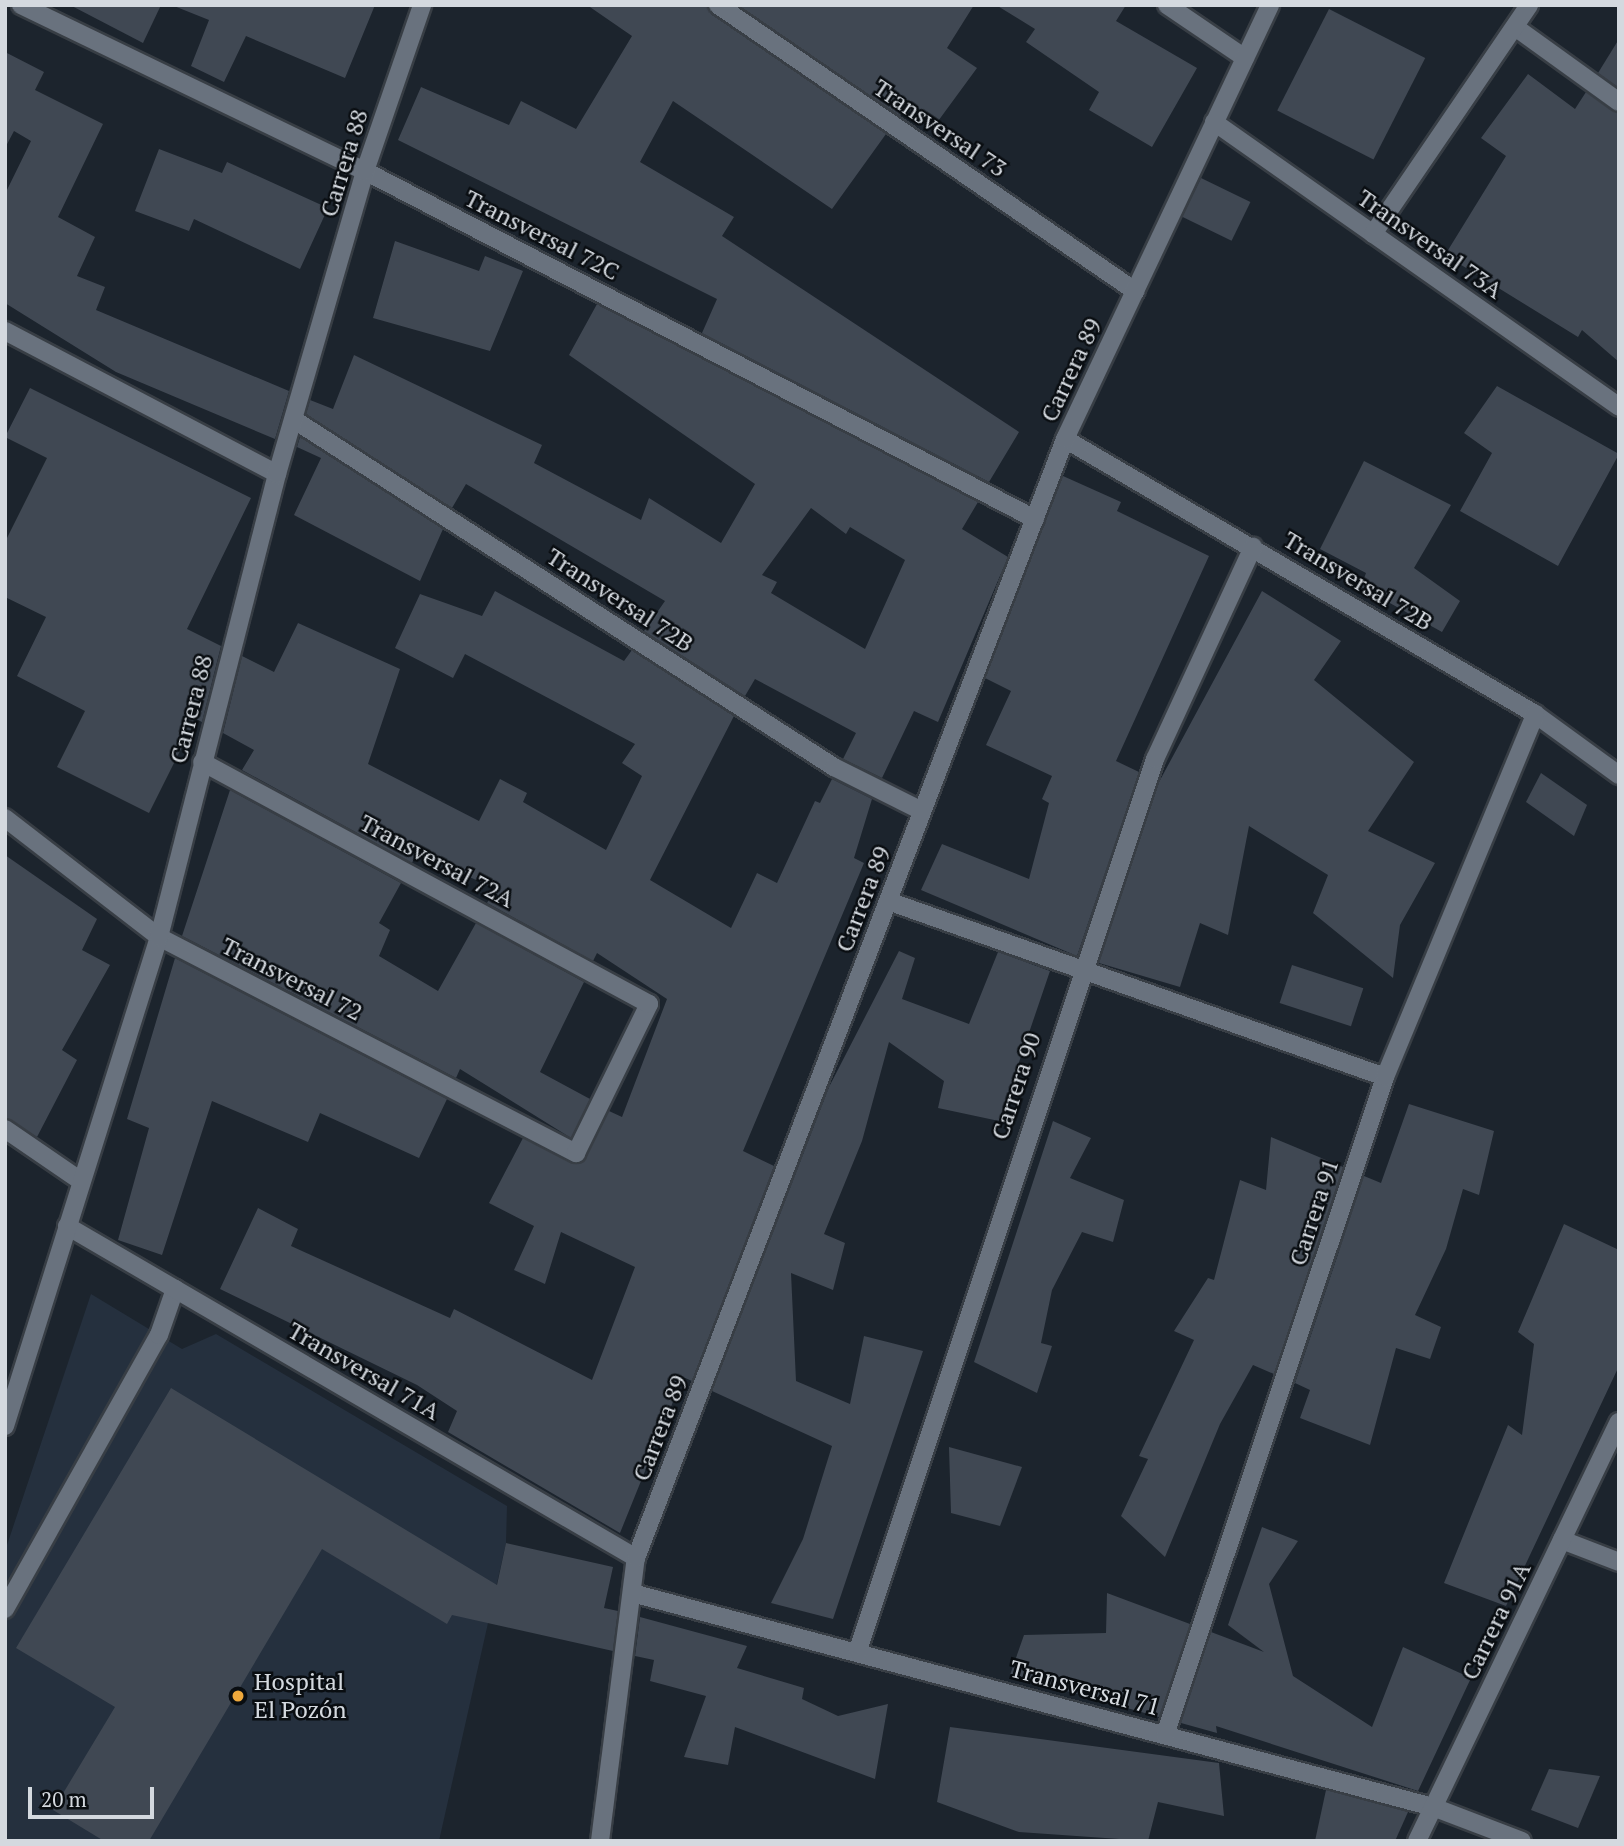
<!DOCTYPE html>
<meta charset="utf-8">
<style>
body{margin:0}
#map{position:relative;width:1624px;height:1846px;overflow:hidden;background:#1c242d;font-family:"PT Serif",serif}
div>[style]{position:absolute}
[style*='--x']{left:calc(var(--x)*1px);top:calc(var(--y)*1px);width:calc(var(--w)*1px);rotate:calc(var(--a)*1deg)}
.built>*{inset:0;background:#25303e}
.building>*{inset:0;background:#404853;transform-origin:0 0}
.roads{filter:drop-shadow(2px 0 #383e45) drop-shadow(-2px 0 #383e45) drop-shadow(0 2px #383e45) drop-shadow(0 -2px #383e45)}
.service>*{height:18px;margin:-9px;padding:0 9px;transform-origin:9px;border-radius:9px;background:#69727e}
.minor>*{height:18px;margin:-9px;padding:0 9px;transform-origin:9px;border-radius:9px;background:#69727e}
.tertiary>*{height:18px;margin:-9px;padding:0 9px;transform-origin:9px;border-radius:9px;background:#69727e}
.dots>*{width:19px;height:19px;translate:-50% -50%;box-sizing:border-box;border:4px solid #090d11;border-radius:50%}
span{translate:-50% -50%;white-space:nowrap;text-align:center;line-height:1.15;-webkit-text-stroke:5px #090d11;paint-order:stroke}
.street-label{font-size:24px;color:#d4d9df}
.poi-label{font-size:24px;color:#d4d9df}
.left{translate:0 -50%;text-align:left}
.frame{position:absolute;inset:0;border:7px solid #d4d9df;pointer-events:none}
.scale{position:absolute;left:28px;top:1787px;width:126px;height:32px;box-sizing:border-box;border:4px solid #d4d9df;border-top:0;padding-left:9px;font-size:21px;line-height:24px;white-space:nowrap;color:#d4d9df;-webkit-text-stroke:5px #090d11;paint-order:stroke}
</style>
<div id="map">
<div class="built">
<div style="clip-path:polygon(91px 1294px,182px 1349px,216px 1334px,507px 1506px,506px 1543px,439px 1841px,5px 1841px,5px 1551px)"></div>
</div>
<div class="building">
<div style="clip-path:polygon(70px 5px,161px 5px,143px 43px)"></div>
<div style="clip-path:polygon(375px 5px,345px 78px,246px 36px,224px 82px,191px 66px,209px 20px,174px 6px)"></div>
<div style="clip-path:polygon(587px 5px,707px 5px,886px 134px,832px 209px,673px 101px,640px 162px,734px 217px,722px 236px,1019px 432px,989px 482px,702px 333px,717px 299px,398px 140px,421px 87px,509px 125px,521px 101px,576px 129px,632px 36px)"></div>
<div style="clip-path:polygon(738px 5px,974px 5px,947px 48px,977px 68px,933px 128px,905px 108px,900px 116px)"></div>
<div style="clip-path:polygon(996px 5px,1126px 5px,1116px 21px,1197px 68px,1152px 147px,1089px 110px,1099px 92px,1026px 42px,1035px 29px)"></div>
<div style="left:1329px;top:9px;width:108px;height:114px;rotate:27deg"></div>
<div style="clip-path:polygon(1619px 39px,1619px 88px,1598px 73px)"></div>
<div style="clip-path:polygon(5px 52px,44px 72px,35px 90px,103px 124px,58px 217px,95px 237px,77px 276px,105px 287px,96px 310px,289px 391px,275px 439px,116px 372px,5px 303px,5px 194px,31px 141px,14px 131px,5px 148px)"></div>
<div style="clip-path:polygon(1528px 74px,1575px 109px,1586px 92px,1619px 113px,1619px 362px,1582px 330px,1578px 337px,1445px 255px,1506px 156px,1481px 138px)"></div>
<div style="clip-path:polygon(159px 149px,222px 173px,227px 162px,328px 208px,300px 269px,194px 219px,189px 231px,135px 211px)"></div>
<div style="left:1201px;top:178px;width:55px;height:43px;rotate:26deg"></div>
<div style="clip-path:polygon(395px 241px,479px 271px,485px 256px,523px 271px,490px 351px,373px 318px)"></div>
<div style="clip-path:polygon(evenodd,597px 304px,978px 502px,962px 529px,1008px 557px,938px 722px,914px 711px,882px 778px,843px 759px,856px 733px,755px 679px,745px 696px,644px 631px,665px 601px,466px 484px,452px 508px,306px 414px,310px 400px,333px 409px,354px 355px,542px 445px,534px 463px,641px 520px,649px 498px,721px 543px,755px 484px,569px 355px,597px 304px,811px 508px,846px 534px,850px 527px,905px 560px,865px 649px,771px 593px,777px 582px,762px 575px,811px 508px)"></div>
<div style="clip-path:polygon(1497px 386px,1619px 454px,1558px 566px,1460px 511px,1492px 453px,1464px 433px)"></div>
<div style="clip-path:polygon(30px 388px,251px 498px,187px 629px,221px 646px,202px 722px,196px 719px,149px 813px,57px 767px,85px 711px,17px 676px,46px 617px,5px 597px,5px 542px,47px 458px,5px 437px)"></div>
<div style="clip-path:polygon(300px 437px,443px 529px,420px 581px,294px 515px,321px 458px,297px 447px)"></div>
<div style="clip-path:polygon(1364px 461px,1451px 505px,1414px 568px,1460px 601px,1442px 632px,1361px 587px,1366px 573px,1320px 549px)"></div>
<div style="clip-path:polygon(1063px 476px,1121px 502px,1117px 511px,1209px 556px,1116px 761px,1139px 772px,1077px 956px,921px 890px,942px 844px,1029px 879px,1049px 803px,1042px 799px,1052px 776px,986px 745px,1011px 691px,985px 678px)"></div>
<div style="clip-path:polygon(495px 591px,624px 661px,632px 650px,734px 716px,650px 880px,731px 928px,757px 873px,777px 883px,815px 801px,820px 803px,832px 779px,872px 799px,854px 858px,864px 863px,743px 1151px,774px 1166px,692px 1381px,683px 1377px,620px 1533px,448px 1432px,457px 1411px,417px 1385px,220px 1289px,258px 1208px,298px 1229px,291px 1246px,450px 1318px,454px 1309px,592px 1380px,635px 1267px,561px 1232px,545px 1284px,514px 1270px,534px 1226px,489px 1203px,523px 1138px,577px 1164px,609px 1111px,622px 1117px,667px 999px,597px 953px,593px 961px,487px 903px,495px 889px,417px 852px,412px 863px,242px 770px,254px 750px,223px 733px,242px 656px,274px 672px,298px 623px,400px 669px,368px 764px,479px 821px,500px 779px,527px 793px,523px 802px,606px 850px,642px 776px,622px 763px,635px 744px,465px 654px,453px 678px,395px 648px,420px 594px,482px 616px)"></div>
<div style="clip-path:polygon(1262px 591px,1341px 641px,1314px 680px,1414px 762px,1368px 831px,1435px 863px,1400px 925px,1393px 978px,1313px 913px,1328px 875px,1249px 826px,1228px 935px,1200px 923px,1180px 987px,1099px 963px,1159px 782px)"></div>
<div style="clip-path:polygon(1541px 773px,1587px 805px,1574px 836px,1526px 802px)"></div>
<div style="clip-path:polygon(230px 790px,401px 883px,379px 923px,390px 930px,379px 956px,438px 991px,476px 923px,584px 982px,540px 1072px,590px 1099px,571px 1138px,460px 1069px,456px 1078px,182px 936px)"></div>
<div style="clip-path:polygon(5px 855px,97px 919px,82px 950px,110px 965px,62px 1050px,77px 1060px,37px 1137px,5px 1118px)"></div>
<div style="clip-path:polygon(899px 951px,915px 958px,902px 999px,969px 1024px,998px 952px,1050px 971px,999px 1121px,938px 1108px,944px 1081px,889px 1042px,862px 1141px,824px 1234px,845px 1243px,833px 1290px,791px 1273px,796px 1381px,850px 1404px,864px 1336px,923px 1351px,833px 1619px,771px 1603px,803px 1539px,832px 1446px,712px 1391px,829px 1087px)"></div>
<div style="clip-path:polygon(175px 958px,447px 1099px,419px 1158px,320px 1113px,308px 1142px,212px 1101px,162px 1255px,118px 1240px,149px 1128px,127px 1119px)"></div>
<div style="left:1292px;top:965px;width:75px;height:40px;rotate:18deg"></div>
<div style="clip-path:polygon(1409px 1104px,1494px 1131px,1479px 1195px,1463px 1189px,1446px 1249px,1415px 1315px,1441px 1327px,1430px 1359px,1396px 1348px,1370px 1445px,1300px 1418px,1310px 1390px,1295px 1383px,1364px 1176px,1381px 1183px)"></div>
<div style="clip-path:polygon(1053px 1121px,1091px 1138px,1070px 1178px,1124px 1200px,1113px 1242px,1082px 1232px,1052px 1290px,1041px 1343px,1052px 1346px,1037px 1393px,974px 1362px)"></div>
<div style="clip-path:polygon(1271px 1137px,1343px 1167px,1274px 1374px,1253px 1365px,1220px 1424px,1165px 1557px,1121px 1516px,1148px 1459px,1139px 1456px,1194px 1340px,1174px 1331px,1208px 1278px,1214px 1280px,1240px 1180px,1266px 1190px)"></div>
<div style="clip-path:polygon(1564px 1224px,1619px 1250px,1619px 1366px,1506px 1606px,1444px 1583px,1508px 1425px,1522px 1435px,1534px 1344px,1518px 1332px)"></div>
<div style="clip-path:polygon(171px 1388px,497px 1585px,506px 1543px,613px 1567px,604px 1608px,618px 1611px,613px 1651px,452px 1615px,447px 1624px,322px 1549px,149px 1841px,104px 1841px,53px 1810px,115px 1707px,16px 1648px)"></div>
<div style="clip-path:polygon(949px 1447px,1022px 1467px,1000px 1526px,951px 1513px)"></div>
<div style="clip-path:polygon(1262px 1527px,1298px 1541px,1269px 1584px,1293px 1676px,1372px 1727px,1403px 1647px,1471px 1678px,1418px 1791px,1216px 1726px,1217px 1733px,1181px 1723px,1211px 1632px,1264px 1652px,1228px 1625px)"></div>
<div style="clip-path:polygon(1107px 1593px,1190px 1624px,1159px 1717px,1010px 1675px,1024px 1635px,1106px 1633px)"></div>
<div style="clip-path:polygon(640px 1617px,747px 1646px,737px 1668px,804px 1688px,802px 1699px,838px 1716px,888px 1704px,875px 1779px,735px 1727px,728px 1765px,684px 1757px,706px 1696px,650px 1681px,654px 1660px,635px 1656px)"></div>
<div style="clip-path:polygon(950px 1727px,1219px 1763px,1224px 1816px,1158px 1802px,1148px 1841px,1019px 1832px,937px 1802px)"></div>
<div style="clip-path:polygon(1549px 1769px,1600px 1776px,1578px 1828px,1531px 1810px)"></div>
<div style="clip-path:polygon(1326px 1790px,1408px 1812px,1395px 1841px,1315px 1841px)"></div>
</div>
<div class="roads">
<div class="service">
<div style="--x:5;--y:1609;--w:314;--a:-60.7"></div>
<div style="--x:159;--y:1335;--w:49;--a:-70.8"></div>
</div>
<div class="minor">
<div style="--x:21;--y:5;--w:382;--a:25.8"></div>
<div style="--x:365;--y:171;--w:755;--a:27.45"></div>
<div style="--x:718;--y:5;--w:506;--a:34.44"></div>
<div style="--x:1167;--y:5;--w:94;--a:34.2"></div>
<div style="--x:1515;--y:27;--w:128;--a:35.8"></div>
<div style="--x:1214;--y:122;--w:495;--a:35.1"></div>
<div style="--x:1373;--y:234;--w:277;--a:-55.7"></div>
<div style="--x:5;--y:331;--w:307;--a:27.7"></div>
<div style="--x:296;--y:421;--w:640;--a:32.75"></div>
<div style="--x:834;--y:767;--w:98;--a:26.6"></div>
<div style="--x:1065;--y:439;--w:545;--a:30.33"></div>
<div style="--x:1535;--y:714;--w:104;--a:36"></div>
<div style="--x:5;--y:818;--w:195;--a:37.7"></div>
<div style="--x:159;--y:937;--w:470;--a:27.4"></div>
<div style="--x:576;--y:1153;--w:166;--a:-63.9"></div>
<div style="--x:649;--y:1004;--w:508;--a:-151.57"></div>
<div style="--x:888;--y:901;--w:527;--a:19.5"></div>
<div style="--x:5;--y:1129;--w:92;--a:34.4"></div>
<div style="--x:67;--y:1226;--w:659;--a:30.26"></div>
<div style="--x:1562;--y:1540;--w:61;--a:21.1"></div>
<div style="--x:632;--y:1593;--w:829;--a:14.96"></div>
<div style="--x:1433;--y:1807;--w:95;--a:20.9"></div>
<div style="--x:857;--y:1653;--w:942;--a:-71.57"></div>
<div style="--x:1155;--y:759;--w:234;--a:-65.2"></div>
<div style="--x:1165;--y:1735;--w:694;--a:-71.51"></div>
<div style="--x:1385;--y:1077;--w:393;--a:-67.5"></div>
<div style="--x:600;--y:1841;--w:285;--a:-82.8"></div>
<div style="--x:636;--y:1558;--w:1198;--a:-69.02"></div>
<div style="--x:1065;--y:439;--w:480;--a:-64.7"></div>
<div style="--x:1417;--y:1841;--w:465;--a:-64.3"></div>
</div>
<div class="tertiary">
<div style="--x:5;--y:1426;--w:513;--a:-72.52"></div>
<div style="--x:159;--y:937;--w:478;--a:-75.7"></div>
<div style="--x:277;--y:474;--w:316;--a:-73.8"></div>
<div style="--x:365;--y:171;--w:176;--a:-71"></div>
</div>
</div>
<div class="dots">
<div style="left:238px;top:1696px;background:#eea83c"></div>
</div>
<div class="street-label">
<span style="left:940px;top:128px;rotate:34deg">Transversal 73</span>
<span style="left:344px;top:163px;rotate:-73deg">Carrera 88</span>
<span style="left:542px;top:235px;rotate:27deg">Transversal 72C</span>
<span style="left:1430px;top:244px;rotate:35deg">Transversal 73A</span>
<span style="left:1071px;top:370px;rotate:-65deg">Carrera 89</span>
<span style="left:1358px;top:581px;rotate:31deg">Transversal 72B</span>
<span style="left:620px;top:600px;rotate:33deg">Transversal 72B</span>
<span style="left:191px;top:709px;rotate:-76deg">Carrera 88</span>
<span style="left:437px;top:861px;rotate:28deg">Transversal 72A</span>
<span style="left:863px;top:899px;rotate:-69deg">Carrera 89</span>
<span style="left:292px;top:979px;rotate:27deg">Transversal 72</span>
<span style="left:1016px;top:1086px;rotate:-72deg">Carrera 90</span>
<span style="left:1314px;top:1212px;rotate:-72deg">Carrera 91</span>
<span style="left:364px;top:1371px;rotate:30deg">Transversal 71A</span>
<span style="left:660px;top:1428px;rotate:-69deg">Carrera 89</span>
<span style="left:1496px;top:1621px;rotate:-64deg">Carrera 91A</span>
<span style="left:1085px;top:1688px;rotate:15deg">Transversal 71</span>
</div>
<div class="poi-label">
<span class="left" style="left:254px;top:1696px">Hospital<br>El Pozón</span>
</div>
<div class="frame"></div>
<div class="scale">20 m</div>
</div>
